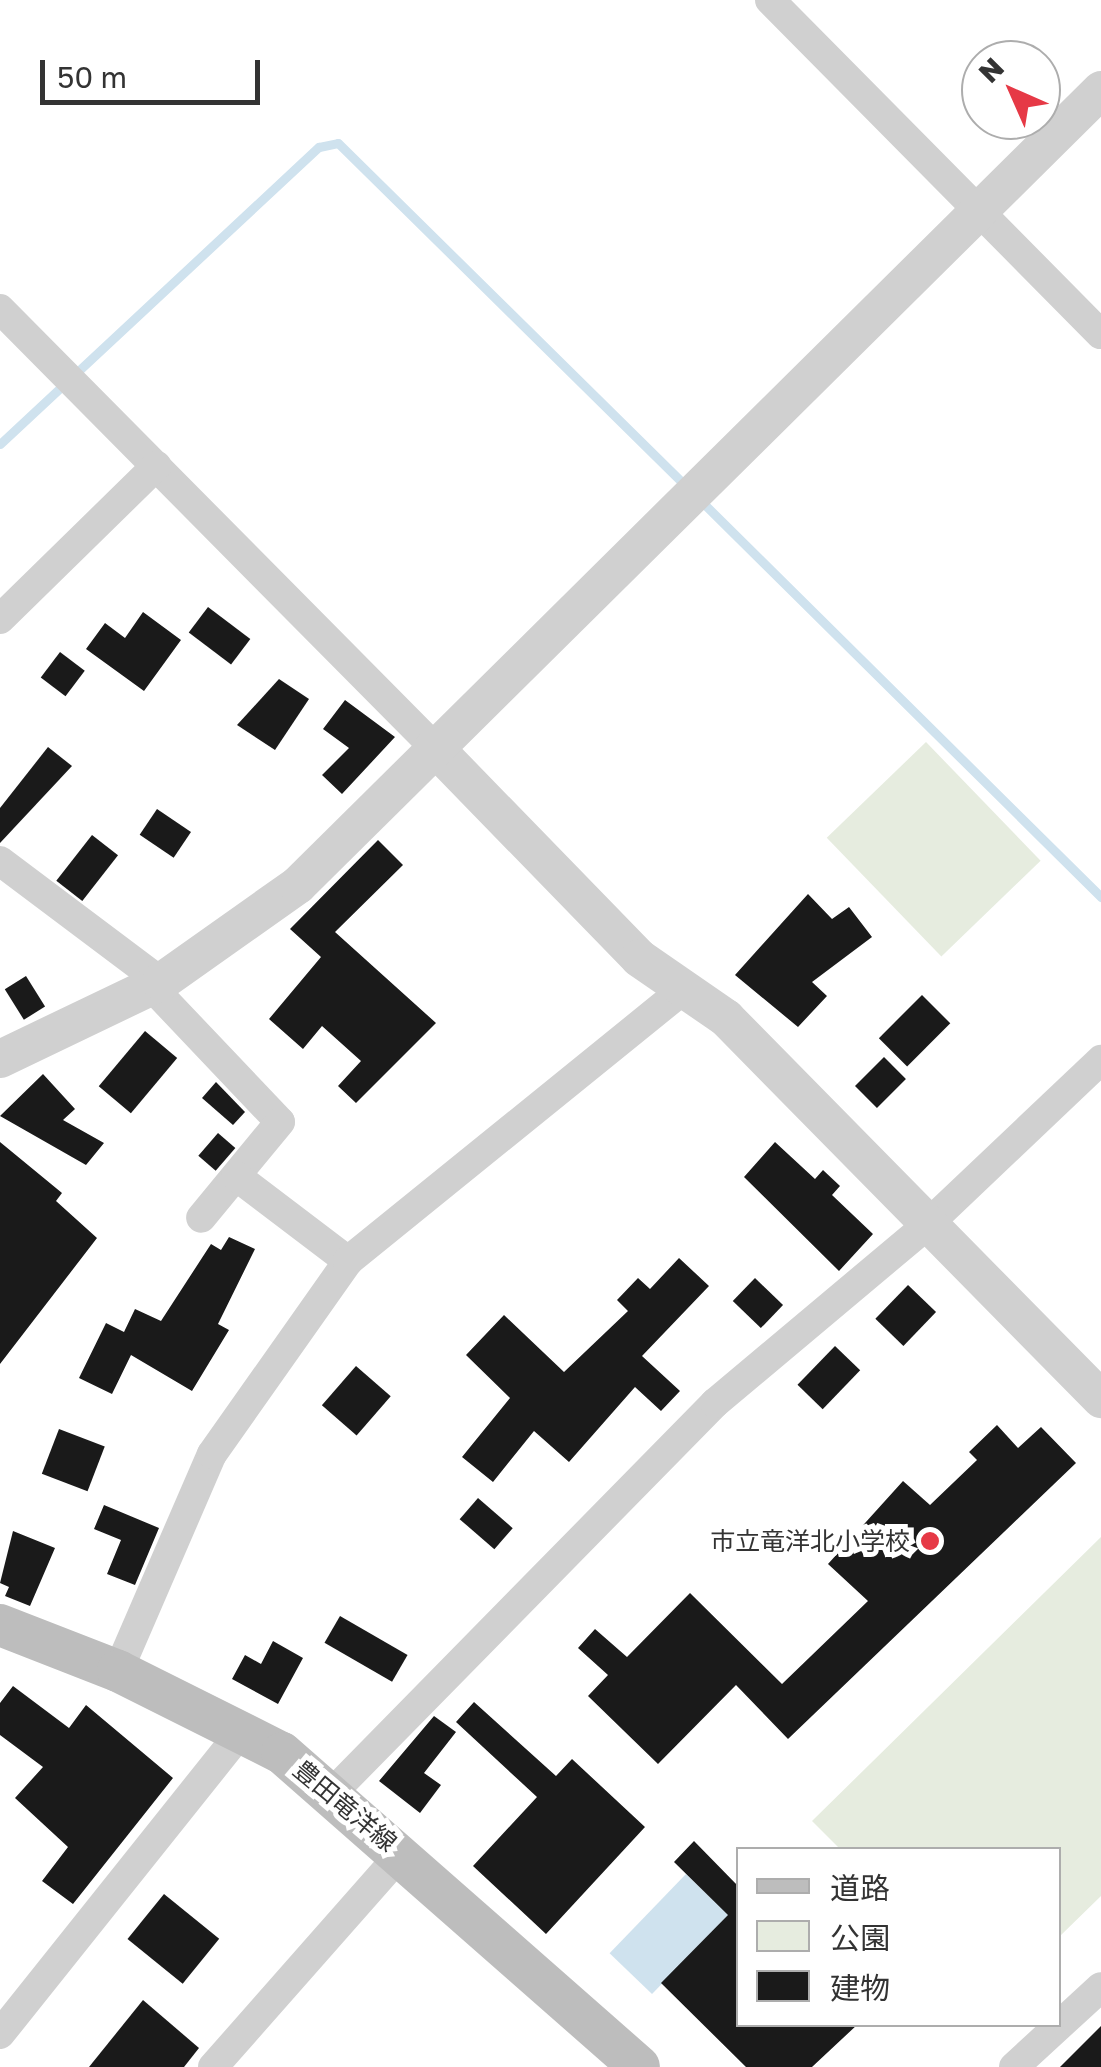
<!DOCTYPE html>
<meta charset="utf-8">
<style>
body{margin:0}
#map{position:relative;width:1101px;height:2067px;overflow:hidden;background:#fff;font-family:"Golos Text","Noto Sans JP",sans-serif}
div>[style]{position:absolute}
[style*='--x']{left:calc(var(--x)*1px);top:calc(var(--y)*1px);width:calc(var(--w)*1px);rotate:calc(var(--a)*1deg)}
.green>*{inset:0;background:#e6ecdf;transform-origin:0 0}
.water>*{inset:0;background:#cfe2ee;transform-origin:0 0}
.stream>*{height:9px;margin:-4.5px;padding:0 4.5px;transform-origin:4.5px;border-radius:4.5px;background:#cfe2ee}
.building>*{inset:0;background:#1a1a1a;transform-origin:0 0}
.minor>*{height:30px;margin:-15px;padding:0 15px;transform-origin:15px;border-radius:15px;background:#d0d0d0}
.tertiary>*{height:38px;margin:-19px;padding:0 19px;transform-origin:19px;border-radius:19px;background:#d0d0d0}
.secondary>*{height:42px;margin:-21px;padding:0 21px;transform-origin:21px;border-radius:21px;background:#bdbdbd}
.dots>*{width:28px;height:28px;translate:-50% -50%;box-sizing:border-box;border:5px solid #fff;border-radius:50%}
span{translate:-50% -50%;white-space:nowrap;text-align:center;line-height:1.15;-webkit-text-stroke:10px #fff;paint-order:stroke}
.poi-label{font-size:25px;color:#333}
.right{translate:-100% -50%;text-align:right}
.street-label{font-size:25px;color:#333}
.legend{position:absolute;left:736px;top:1847px;width:325px;height:180px;box-sizing:border-box;background:#fff;border:2px solid #adadad;margin:0;padding:12px 18px;list-style:none;font-size:30px;color:#333}
.legend li{display:flex;align-items:center;gap:20px;height:50px}
.legend b{width:50px;border:2px solid #adadad}
.north{position:absolute;left:961px;top:40px;width:100px;height:100px;box-sizing:border-box;background:#fff;border:2px solid #adadad;border-radius:50%;rotate:315deg;font-size:28px;font-weight:700;line-height:40px;text-align:center;color:#333}
.north::after{content:'';display:block;margin:auto;width:35px;height:45px;background:#e63946;clip-path:polygon(50% 0,100% 100%,50% 72%,0 100%)}
.scale{position:absolute;left:40px;top:60px;width:220px;height:45px;box-sizing:border-box;border:5px solid #333;border-top:0;padding-left:12px;font-size:30px;line-height:35px;white-space:nowrap;color:#333;-webkit-text-stroke:8px #fff;paint-order:stroke}
</style>
<div id="map">
<div class="green">
<div style="left:926px;top:742px;width:165px;height:138px;rotate:46deg"></div>
<div style="clip-path:polygon(1101px 1537px,1101px 1896px,1059px 1937px,1058px 1850px,840px 1849px,812px 1821px)"></div>
</div>
<div class="water">
<div style="left:686px;top:1874px;width:59px;height:110px;rotate:44deg"></div>
</div>
<div class="stream">
<div style="--x:0;--y:444;--w:436;--a:-43"></div>
<div style="--x:319;--y:147;--w:19;--a:-12"></div>
<div style="--x:338;--y:143;--w:491;--a:44.6"></div>
<div style="--x:699;--y:499;--w:566;--a:44.71"></div>
</div>
<div class="building">
<div style="left:208px;top:607px;width:53px;height:32px;rotate:37deg"></div>
<div style="clip-path:polygon(143px 612px,181px 640px,144px 691px,86px 649px,105px 623px,125px 638px)"></div>
<div style="left:60px;top:652px;width:31px;height:32px;rotate:37deg"></div>
<div style="clip-path:polygon(279px 679px,309px 699px,275px 750px,237px 725px)"></div>
<div style="clip-path:polygon(345px 700px,395px 737px,342px 794px,322px 775px,349px 748px,323px 729px)"></div>
<div style="clip-path:polygon(48px 747px,72px 766px,0 843px,0 808px)"></div>
<div style="left:157px;top:809px;width:41px;height:31px;rotate:34deg"></div>
<div style="left:92px;top:835px;width:33px;height:58px;rotate:38deg"></div>
<div style="clip-path:polygon(378px 840px,403px 865px,335px 932px,436px 1023px,356px 1103px,338px 1086px,361px 1061px,322px 1026px,303px 1049px,269px 1019px,321px 957px,290px 929px)"></div>
<div style="clip-path:polygon(808px 894px,832px 919px,849px 907px,872px 937px,812px 982px,827px 996px,798px 1027px,735px 975px)"></div>
<div style="left:26px;top:976px;width:36px;height:25px;rotate:58deg"></div>
<div style="left:922px;top:995px;width:40px;height:61px;rotate:45deg"></div>
<div style="left:145px;top:1031px;width:42px;height:72px;rotate:40deg"></div>
<div style="left:884px;top:1057px;width:31px;height:41px;rotate:45deg"></div>
<div style="clip-path:polygon(43px 1074px,75px 1109px,63px 1120px,104px 1143px,86px 1165px,0 1116px)"></div>
<div style="clip-path:polygon(216px 1082px,245px 1112px,233px 1125px,202px 1098px)"></div>
<div style="left:218px;top:1133px;width:23px;height:30px;rotate:41deg"></div>
<div style="clip-path:polygon(0 1142px,62px 1193px,56px 1201px,97px 1238px,0 1364px)"></div>
<div style="clip-path:polygon(775px 1142px,815px 1179px,823px 1170px,840px 1186px,832px 1195px,873px 1234px,839px 1271px,744px 1177px)"></div>
<div style="clip-path:polygon(229px 1237px,255px 1249px,218px 1324px,229px 1330px,192px 1391px,131px 1355px,112px 1394px,79px 1378px,106px 1323px,124px 1332px,135px 1309px,161px 1321px,211px 1244px,221px 1250px)"></div>
<div style="clip-path:polygon(679px 1258px,709px 1286px,642px 1356px,680px 1391px,661px 1411px,635px 1387px,569px 1462px,534px 1431px,493px 1482px,462px 1457px,510px 1398px,466px 1355px,504px 1315px,564px 1372px,628px 1311px,617px 1300px,638px 1278px,650px 1289px)"></div>
<div style="left:755px;top:1278px;width:39px;height:32px;rotate:44deg"></div>
<div style="left:908px;top:1285px;width:39px;height:47px;rotate:44deg"></div>
<div style="left:835px;top:1346px;width:35px;height:54px;rotate:44deg"></div>
<div style="left:356px;top:1366px;width:46px;height:52px;rotate:41deg"></div>
<div style="clip-path:polygon(997px 1425px,1018px 1448px,1041px 1427px,1076px 1463px,788px 1739px,736px 1685px,658px 1764px,588px 1696px,608px 1675px,578px 1648px,595px 1629px,627px 1657px,690px 1593px,782px 1684px,868px 1601px,828px 1564px,903px 1481px,930px 1505px,977px 1460px,969px 1452px)"></div>
<div style="left:59px;top:1429px;width:49px;height:48px;rotate:21deg"></div>
<div style="left:478px;top:1498px;width:46px;height:28px;rotate:41deg"></div>
<div style="clip-path:polygon(104px 1505px,159px 1528px,135px 1585px,107px 1574px,121px 1540px,94px 1529px)"></div>
<div style="clip-path:polygon(13px 1531px,55px 1548px,30px 1606px,5px 1596px,9px 1587px,0 1583px)"></div>
<div style="left:340px;top:1616px;width:78px;height:31px;rotate:30deg"></div>
<div style="clip-path:polygon(273px 1641px,303px 1658px,278px 1704px,232px 1679px,245px 1655px,261px 1664px)"></div>
<div style="clip-path:polygon(13px 1686px,69px 1728px,86px 1705px,173px 1778px,73px 1904px,42px 1881px,68px 1847px,15px 1798px,43px 1767px,0 1735px,0 1703px)"></div>
<div style="clip-path:polygon(474px 1702px,556px 1776px,572px 1759px,645px 1827px,546px 1934px,473px 1866px,537px 1797px,456px 1722px)"></div>
<div style="clip-path:polygon(434px 1716px,456px 1732px,424px 1773px,441px 1785px,420px 1813px,379px 1781px)"></div>
<div style="clip-path:polygon(694px 1841px,738px 1886px,738px 2024px,858px 2024px,812px 2067px,746px 2067px,661px 1983px,728px 1915px,674px 1862px)"></div>
<div style="left:164px;top:1894px;width:71px;height:58px;rotate:39deg"></div>
<div style="clip-path:polygon(143px 2000px,199px 2048px,184px 2067px,89px 2067px)"></div>
<div style="clip-path:polygon(1101px 2026px,1101px 2067px,1060px 2067px)"></div>
</div>
<div class="minor">
<div style="--x:770;--y:0;--w:470;--a:45.3"></div>
<div style="--x:0;--y:309;--w:617;--a:45.26"></div>
<div style="--x:0;--y:619;--w:219;--a:-44.4"></div>
<div style="--x:0;--y:861;--w:201;--a:36.9"></div>
<div style="--x:151;--y:986;--w:187;--a:46.5"></div>
<div style="--x:280;--y:1122;--w:124;--a:129.5"></div>
<div style="--x:236;--y:1176;--w:141;--a:37.2"></div>
<div style="--x:118;--y:1671;--w:236;--a:-66.6"></div>
<div style="--x:212;--y:1454;--w:236;--a:-54.8"></div>
<div style="--x:348;--y:1261;--w:427;--a:-39"></div>
<div style="--x:332;--y:1793;--w:547;--a:-45.52"></div>
<div style="--x:715;--y:1403;--w:277;--a:-40"></div>
<div style="--x:927;--y:1225;--w:240;--a:-43.5"></div>
<div style="--x:0;--y:2034;--w:389;--a:-51.4"></div>
<div style="--x:213;--y:2067;--w:284;--a:-48.6"></div>
<div style="--x:1014;--y:2067;--w:118;--a:-42.6"></div>
</div>
<div class="tertiary">
<div style="--x:434;--y:747;--w:294;--a:45.8"></div>
<div style="--x:639;--y:958;--w:106;--a:34.6"></div>
<div style="--x:726;--y:1018;--w:535;--a:45.45"></div>
<div style="--x:0;--y:1059;--w:178;--a:-25.6"></div>
<div style="--x:161;--y:982;--w:168;--a:-35.3"></div>
<div style="--x:298;--y:885;--w:1130;--a:-44.71"></div>
</div>
<div class="secondary">
<div style="--x:0;--y:1625;--w:127;--a:21.3"></div>
<div style="--x:118;--y:1671;--w:183;--a:26.6"></div>
<div style="--x:282;--y:1753;--w:475;--a:41.3"></div>
</div>
<div class="dots">
<div style="left:930px;top:1541px;background:#e63946"></div>
</div>
<div class="poi-label">
<span class="right" style="left:910px;top:1541px">市立竜洋北小学校</span>
</div>
<div class="street-label">
<span style="left:345px;top:1806px;rotate:40deg">豊田竜洋線</span>
</div>
<ul class="legend">
<li><b style="height:12px;background:#bdbdbd"></b>道路</li>
<li><b style="height:28px;background:#e6ecdf"></b>公園</li>
<li><b style="height:28px;background:#1a1a1a"></b>建物</li>
</ul>
<div class="north">N</div>
<div class="scale">50 m</div>
</div>
